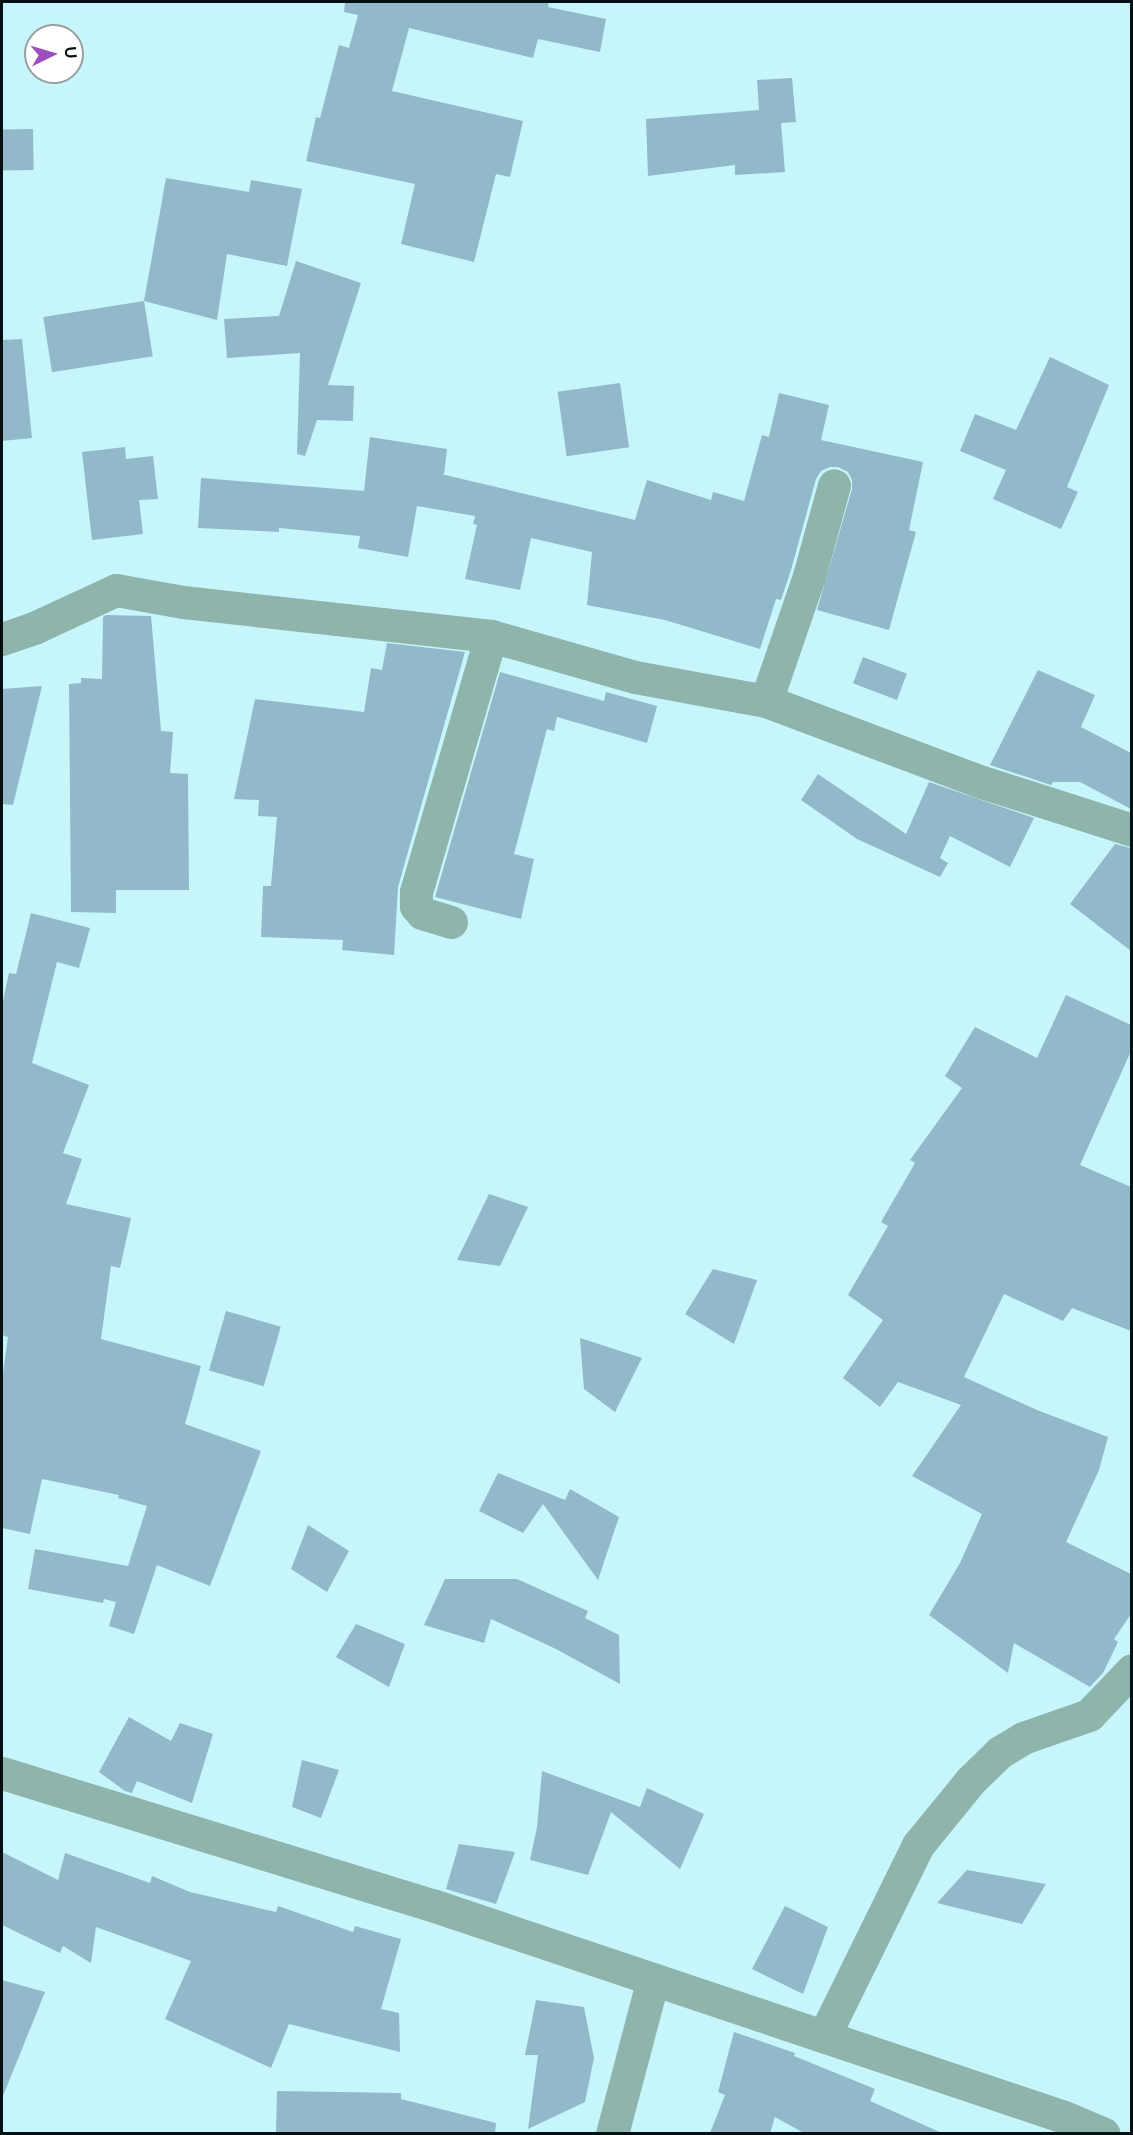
<!DOCTYPE html>
<style>
body{margin:0}
#map{position:relative;width:1133px;height:2135px;overflow:hidden;background:#c6f6fb;font-family:Raleway,sans-serif}
div>[style]{position:absolute}
[style*='--x']{left:calc(var(--x)*1px);top:calc(var(--y)*1px);width:calc(var(--w)*1px);rotate:calc(var(--a)*1deg)}
.building>*{inset:0;background:#91b9ca;transform-origin:0 0}
.minor>*{height:33px;margin:-16.5px;padding:0 16.5px;transform-origin:16.5px;border-radius:16.5px;background:#8eb4ac}
span{translate:-50% -50%;white-space:nowrap;text-align:center;line-height:1.15;-webkit-text-stroke:4.5px #fff;paint-order:stroke}
.frame{position:absolute;inset:0;border:3px solid #011012;pointer-events:none}
.north{position:absolute;left:24px;top:24px;width:60px;height:60px;box-sizing:border-box;background:#fff;border:2px solid #999fa0;border-radius:50%;rotate:85deg;font-size:16px;font-weight:700;line-height:24px;text-align:center;color:#011012}
.north::after{content:'';display:block;margin:auto;width:21px;height:27px;background:#9d4ebf;clip-path:polygon(50% 0,100% 100%,50% 72%,0 100%)}
</style>
<div id="map">
<div class="building">
<div style="clip-path:polygon(345px 2px,549px 2px,548px 7px,606px 19px,600px 52px,538px 39px,533px 58px,409px 28px,392px 91px,523px 121px,510px 177px,496px 174px,474px 262px,401px 244px,415px 184px,306px 161px,316px 117px,320px 118px,339px 45px,349px 48px,358px 15px,344px 12px)"></div>
<div style="clip-path:polygon(792px 78px,796px 122px,781px 123px,785px 172px,735px 175px,735px 165px,648px 176px,646px 119px,759px 110px,757px 80px)"></div>
<div style="left:33px;top:129px;width:41px;height:31px;rotate:89deg"></div>
<div style="clip-path:polygon(166px 178px,249px 192px,251px 180px,302px 189px,287px 266px,227px 254px,217px 320px,144px 301px)"></div>
<div style="clip-path:polygon(296px 261px,361px 283px,328px 385px,354px 386px,353px 421px,317px 420px,305px 456px,297px 454px,300px 353px,227px 358px,224px 319px,279px 316px)"></div>
<div style="left:144px;top:301px;width:56px;height:102px;rotate:81deg"></div>
<div style="clip-path:polygon(22px 339px,32px 438px,2px 441px,2px 340px)"></div>
<div style="clip-path:polygon(1050px 357px,1109px 385px,1067px 487px,1078px 492px,1061px 529px,993px 499px,1006px 470px,960px 451px,975px 414px,1016px 430px)"></div>
<div style="left:620px;top:383px;width:65px;height:63px;rotate:82deg"></div>
<div style="clip-path:polygon(779px 393px,829px 405px,821px 440px,923px 462px,909px 530px,916px 532px,889px 630px,817px 610px,852px 489px,852px 480px,848px 472px,838px 467px,830px 467px,821px 471px,816px 479px,791px 570px,781px 600px,776px 599px,760px 649px,665px 620px,587px 605px,592px 552px,531px 538px,520px 590px,465px 579px,477px 525px,473px 524px,475px 516px,417px 506px,408px 557px,358px 548px,360px 536px,279px 528px,279px 532px,198px 528px,201px 478px,364px 491px,370px 437px,447px 449px,444px 474px,441px 474px,635px 520px,647px 480px,711px 500px,713px 492px,744px 501px,762px 435px,769px 437px)"></div>
<div style="clip-path:polygon(125px 447px,126px 459px,153px 456px,158px 499px,139px 500px,143px 534px,92px 540px,82px 452px)"></div>
<div style="clip-path:polygon(106px 615px,151px 616px,161px 731px,173px 732px,170px 773px,188px 774px,189px 890px,116px 890px,116px 913px,71px 912px,69px 684px,81px 683px,81px 678px,102px 679px,103px 617px)"></div>
<div style="clip-path:polygon(387px 643px,465px 652px,398px 887px,394px 955px,342px 950px,343px 940px,261px 937px,263px 886px,271px 886px,277px 817px,258px 816px,259px 800px,234px 799px,255px 699px,364px 712px,371px 668px,382px 670px)"></div>
<div style="left:863px;top:657px;width:47px;height:28px;rotate:21deg"></div>
<div style="clip-path:polygon(1038px 670px,1095px 695px,1081px 727px,1131px 753px,1131px 809px,1080px 782px,1053px 782px,1051px 785px,990px 765px)"></div>
<div style="clip-path:polygon(500px 672px,604px 701px,606px 692px,657px 706px,647px 743px,557px 717px,554px 731px,547px 729px,514px 854px,534px 859px,521px 919px,435px 897px)"></div>
<div style="clip-path:polygon(42px 686px,13px 805px,2px 804px,2px 689px)"></div>
<div style="clip-path:polygon(818px 774px,906px 834px,929px 782px,1034px 818px,1010px 867px,950px 836px,940px 858px,948px 863px,940px 877px,857px 839px,801px 800px)"></div>
<div style="clip-path:polygon(1115px 844px,1131px 848px,1131px 951px,1070px 904px)"></div>
<div style="clip-path:polygon(31px 913px,90px 928px,79px 968px,57px 962px,32px 1063px,89px 1085px,63px 1153px,82px 1159px,66px 1204px,131px 1218px,120px 1268px,111px 1266px,101px 1339px,201px 1366px,185px 1424px,261px 1451px,210px 1586px,157px 1565px,134px 1634px,109px 1626px,116px 1602px,104px 1599px,103px 1603px,28px 1589px,35px 1549px,128px 1566px,147px 1506px,118px 1498px,119px 1495px,42px 1479px,30px 1534px,2px 1528px,2px 1380px,8px 1337px,2px 1335px,2px 1005px,9px 973px,16px 974px)"></div>
<div style="clip-path:polygon(1066px 995px,1131px 1025px,1131px 1051px,1080px 1165px,1131px 1187px,1131px 1331px,1072px 1308px,1063px 1321px,1004px 1294px,964px 1377px,1037px 1410px,1108px 1437px,1099px 1470px,1066px 1542px,1131px 1574px,1131px 1614px,1114px 1639px,1118px 1642px,1103px 1673px,1090px 1687px,1014px 1643px,1008px 1673px,929px 1615px,960px 1563px,982px 1514px,912px 1476px,961px 1405px,898px 1382px,880px 1407px,843px 1378px,883px 1320px,848px 1295px,888px 1226px,881px 1222px,915px 1163px,910px 1160px,962px 1088px,945px 1076px,975px 1027px,1037px 1058px)"></div>
<div style="clip-path:polygon(489px 1194px,528px 1207px,500px 1266px,457px 1260px)"></div>
<div style="clip-path:polygon(713px 1269px,757px 1280px,734px 1344px,685px 1314px)"></div>
<div style="left:226px;top:1311px;width:57px;height:62px;rotate:16deg"></div>
<div style="clip-path:polygon(580px 1338px,642px 1358px,615px 1412px,584px 1389px)"></div>
<div style="clip-path:polygon(498px 1473px,565px 1500px,570px 1489px,619px 1517px,598px 1580px,543px 1504px,523px 1533px,479px 1511px)"></div>
<div style="clip-path:polygon(308px 1525px,349px 1551px,327px 1592px,291px 1569px)"></div>
<div style="clip-path:polygon(445px 1579px,517px 1579px,588px 1611px,585px 1618px,619px 1635px,620px 1684px,556px 1649px,491px 1619px,484px 1643px,424px 1625px)"></div>
<div style="clip-path:polygon(356px 1624px,405px 1644px,389px 1687px,336px 1657px)"></div>
<div style="clip-path:polygon(129px 1717px,171px 1741px,180px 1723px,213px 1734px,192px 1803px,137px 1781px,132px 1793px,125px 1791px,99px 1772px)"></div>
<div style="clip-path:polygon(302px 1760px,339px 1770px,321px 1818px,292px 1807px)"></div>
<div style="clip-path:polygon(542px 1771px,640px 1807px,647px 1788px,704px 1814px,680px 1869px,611px 1812px,588px 1875px,530px 1860px,537px 1827px)"></div>
<div style="clip-path:polygon(459px 1844px,515px 1852px,496px 1904px,446px 1889px)"></div>
<div style="clip-path:polygon(2px 1852px,58px 1880px,65px 1853px,150px 1883px,152px 1876px,190px 1892px,276px 1912px,278px 1906px,353px 1932px,355px 1926px,401px 1939px,381px 2009px,399px 2013px,400px 2052px,289px 2024px,271px 2068px,165px 2019px,191px 1961px,96px 1927px,91px 1963px,63px 1946px,60px 1953px,2px 1925px)"></div>
<div style="clip-path:polygon(967px 1870px,1046px 1884px,1022px 1924px,937px 1903px)"></div>
<div style="clip-path:polygon(785px 1906px,828px 1927px,803px 1994px,752px 1969px)"></div>
<div style="clip-path:polygon(2px 1980px,45px 1992px,3px 2096px,2px 2096px)"></div>
<div style="clip-path:polygon(536px 2000px,584px 2007px,594px 2058px,585px 2102px,528px 2129px,538px 2055px,525px 2055px)"></div>
<div style="clip-path:polygon(734px 2032px,795px 2053px,794px 2056px,875px 2089px,870px 2101px,942px 2133px,804px 2133px,775px 2117px,770px 2133px,710px 2133px,725px 2095px,718px 2092px)"></div>
<div style="clip-path:polygon(277px 2091px,401px 2093px,401px 2099px,496px 2123px,495px 2133px,276px 2133px)"></div>
</div>
<div class="minor">
<div style="--x:2;--y:639;--w:34;--a:-19"></div>
<div style="--x:34;--y:628;--w:90;--a:-24.9"></div>
<div style="--x:116;--y:590;--w:68;--a:10.2"></div>
<div style="--x:183;--y:602;--w:310;--a:6.3"></div>
<div style="--x:491;--y:636;--w:150;--a:15.9"></div>
<div style="--x:635;--y:677;--w:133;--a:10.4"></div>
<div style="--x:766;--y:701;--w:231;--a:20.6"></div>
<div style="--x:982;--y:782;--w:157;--a:17.7"></div>
<div style="--x:766;--y:701;--w:132;--a:-71"></div>
<div style="--x:809;--y:576;--w:94;--a:-74.6"></div>
<div style="--x:451;--y:922;--w:30;--a:-163"></div>
<div style="--x:422;--y:913;--w:9;--a:-131"></div>
<div style="--x:416;--y:906;--w:14;--a:-90"></div>
<div style="--x:416;--y:892;--w:267;--a:-73.7"></div>
<div style="--x:2;--y:1773;--w:450;--a:17.1"></div>
<div style="--x:432;--y:1905;--w:667;--a:18.54"></div>
<div style="--x:1064;--y:2117;--w:43;--a:23"></div>
<div style="--x:824;--y:2036;--w:213;--a:-63.8"></div>
<div style="--x:918;--y:1845;--w:84;--a:-50.8"></div>
<div style="--x:971;--y:1780;--w:40;--a:-44"></div>
<div style="--x:1000;--y:1752;--w:27;--a:-31"></div>
<div style="--x:1023;--y:1738;--w:70;--a:-19.2"></div>
<div style="--x:1089;--y:1715;--w:62;--a:-46.3"></div>
<div style="--x:612;--y:2134;--w:160;--a:-75.2"></div>
</div>
<div class="frame"></div>
<div class="north">U</div>
</div>
